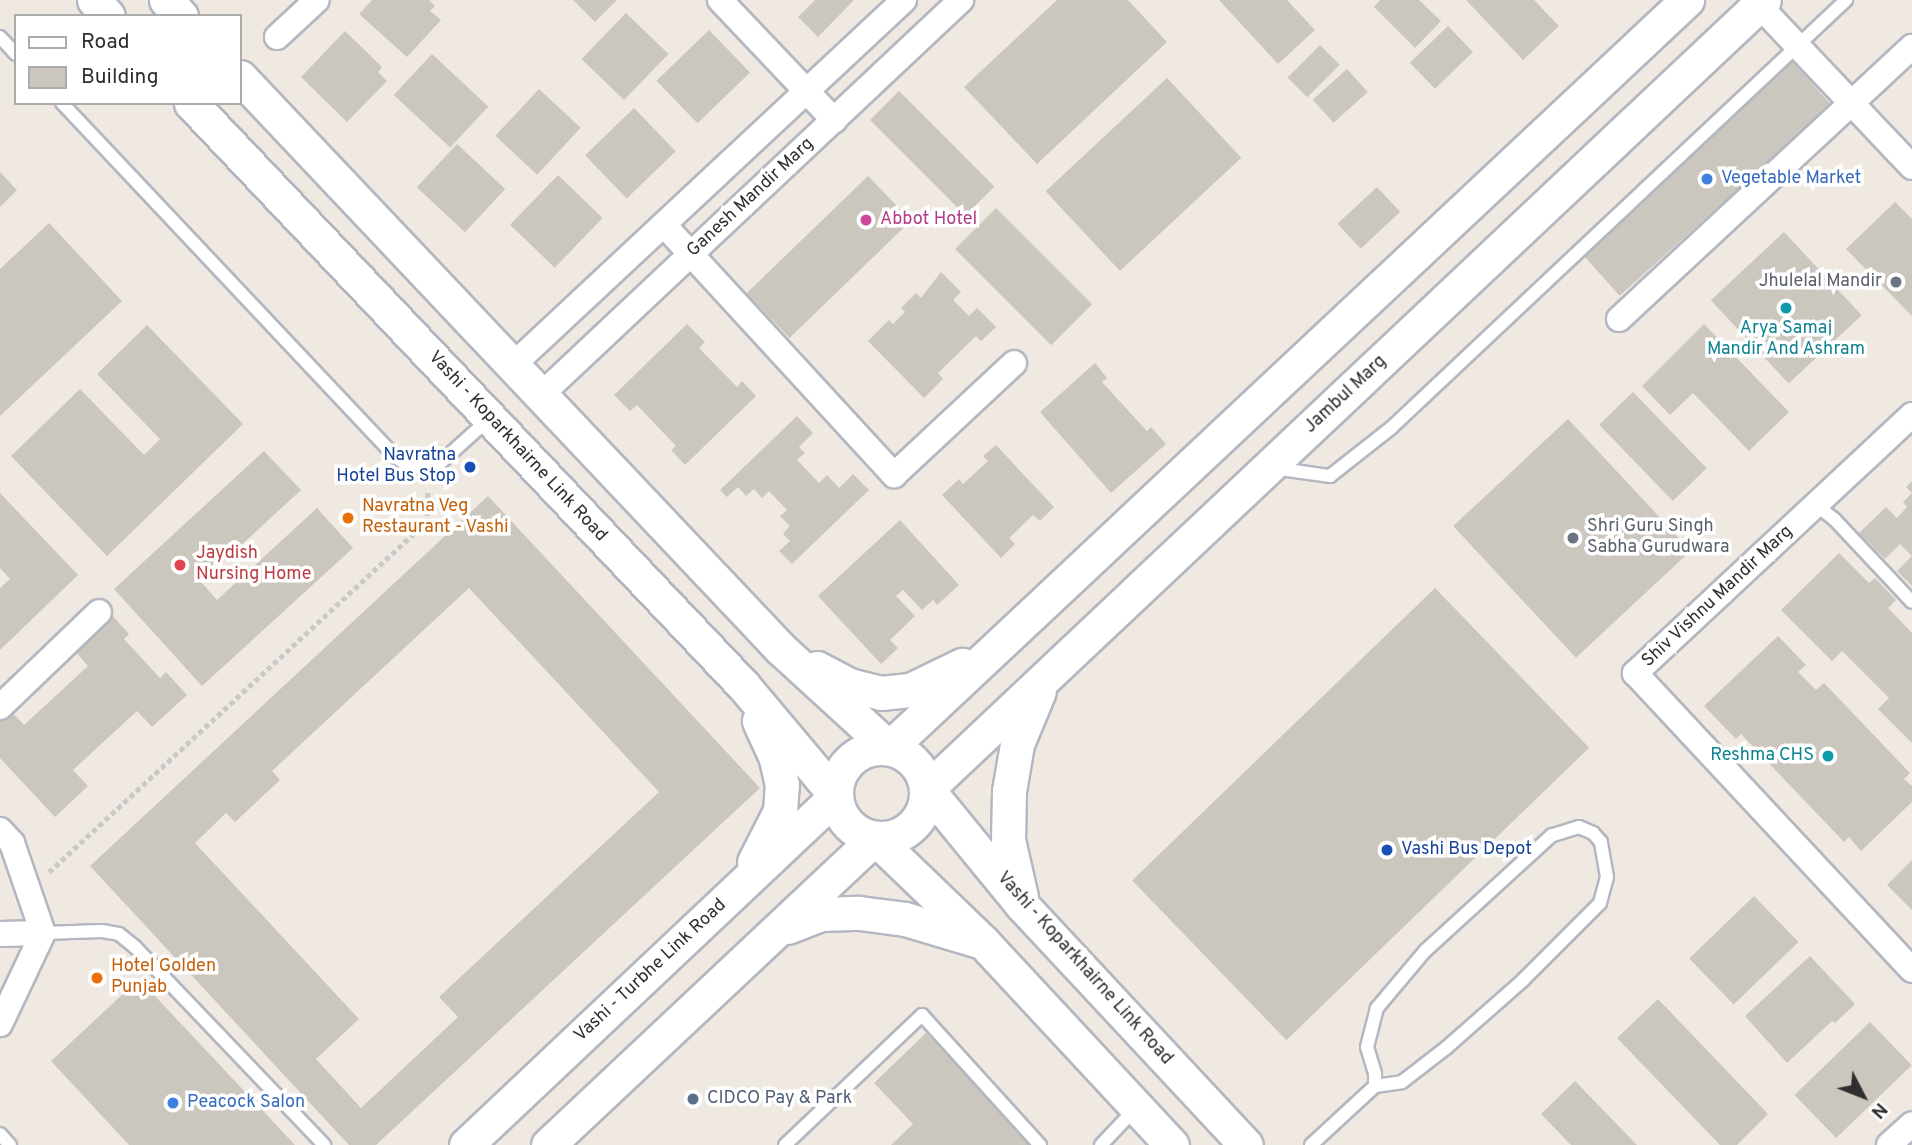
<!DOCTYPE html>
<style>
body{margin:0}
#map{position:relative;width:1912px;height:1145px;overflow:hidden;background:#efe9e1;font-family:Overpass,sans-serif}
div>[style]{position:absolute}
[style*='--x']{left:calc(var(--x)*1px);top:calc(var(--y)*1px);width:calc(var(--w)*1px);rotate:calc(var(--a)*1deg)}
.building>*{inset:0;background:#cbc7bf;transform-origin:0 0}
.path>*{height:4.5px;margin-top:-2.25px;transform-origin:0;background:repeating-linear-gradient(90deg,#c9c9c9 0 5px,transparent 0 8.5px)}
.roads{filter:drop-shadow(2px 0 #b4b7c1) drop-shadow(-2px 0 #b4b7c1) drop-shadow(0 2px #b4b7c1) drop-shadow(0 -2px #b4b7c1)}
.service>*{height:12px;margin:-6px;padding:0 6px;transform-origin:6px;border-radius:6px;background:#fff}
.minor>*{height:24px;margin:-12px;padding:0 12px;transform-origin:12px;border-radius:12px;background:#fff}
.secondary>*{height:33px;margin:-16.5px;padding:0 16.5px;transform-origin:16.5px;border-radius:16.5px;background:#fff}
.secondary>.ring{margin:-16.5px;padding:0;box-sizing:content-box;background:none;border:33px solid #fff;border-radius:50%}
.dots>*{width:19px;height:19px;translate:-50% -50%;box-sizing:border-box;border:4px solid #fff;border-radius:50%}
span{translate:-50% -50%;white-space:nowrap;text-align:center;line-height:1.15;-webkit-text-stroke:7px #fff;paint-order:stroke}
.shop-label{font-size:18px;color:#366cbe}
.left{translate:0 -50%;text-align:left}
.street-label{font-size:18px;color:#2e2e2e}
.hotel-label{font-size:18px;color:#b23c85}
.worship-label{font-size:18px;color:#5b616d}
.right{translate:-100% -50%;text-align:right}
.culture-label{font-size:18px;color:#0d838f}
.transit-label{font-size:18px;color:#164399}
.food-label{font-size:18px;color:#c56008}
.health-label{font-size:18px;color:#be3a42}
.service-label{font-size:18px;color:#4e5e75}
.legend{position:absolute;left:14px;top:14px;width:228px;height:91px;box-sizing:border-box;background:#fff;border:2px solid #ababab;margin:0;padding:9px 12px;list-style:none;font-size:21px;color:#2e2e2e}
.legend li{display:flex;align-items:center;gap:14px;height:35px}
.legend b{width:35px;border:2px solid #ababab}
.north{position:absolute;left:1828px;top:1061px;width:70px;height:70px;-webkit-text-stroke:5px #fff;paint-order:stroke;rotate:132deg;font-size:19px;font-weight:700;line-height:28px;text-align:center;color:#2e2e2e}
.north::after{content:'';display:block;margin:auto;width:24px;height:32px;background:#2e2e2e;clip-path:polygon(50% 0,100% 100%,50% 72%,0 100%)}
</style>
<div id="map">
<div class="building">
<div style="clip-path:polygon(372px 0,429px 0,435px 6px,430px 11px,441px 20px,407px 57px,359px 14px)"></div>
<div style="clip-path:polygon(573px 0,617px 0,595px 22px)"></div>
<div style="clip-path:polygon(815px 0,854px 0,818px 37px,798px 17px)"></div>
<div style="clip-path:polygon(1057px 0,1128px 0,1167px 42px,1037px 164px,964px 87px)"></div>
<div style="clip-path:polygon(1219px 0,1287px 0,1315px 30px,1278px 64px)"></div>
<div style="clip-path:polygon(1380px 0,1419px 0,1441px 21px,1415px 48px,1374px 7px)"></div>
<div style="clip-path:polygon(1466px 0,1534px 0,1559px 26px,1523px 60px)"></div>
<div style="left:626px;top:13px;width:59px;height:64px;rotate:44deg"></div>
<div style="left:1448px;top:26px;width:36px;height:53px;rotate:46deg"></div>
<div style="left:709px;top:30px;width:59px;height:73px;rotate:46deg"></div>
<div style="clip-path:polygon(345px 31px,382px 67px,378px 72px,387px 81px,347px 122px,301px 77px)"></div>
<div style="left:1320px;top:45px;width:28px;height:46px;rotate:45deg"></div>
<div style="left:432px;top:54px;width:77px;height:56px;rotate:43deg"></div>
<div style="left:1790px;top:59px;width:62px;height:285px;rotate:48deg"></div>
<div style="left:1347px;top:69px;width:31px;height:46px;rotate:48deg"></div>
<div style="left:1167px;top:78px;width:109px;height:166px;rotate:47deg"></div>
<div style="left:539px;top:89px;width:57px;height:64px;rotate:43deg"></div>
<div style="left:899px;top:91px;width:135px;height:41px;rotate:45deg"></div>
<div style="left:634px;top:108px;width:60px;height:68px;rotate:46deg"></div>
<div style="left:457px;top:144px;width:66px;height:59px;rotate:43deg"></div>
<div style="clip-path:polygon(0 172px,17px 190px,0 207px)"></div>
<div style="left:558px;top:175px;width:62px;height:69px;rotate:44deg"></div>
<div style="left:868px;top:176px;width:62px;height:169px;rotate:46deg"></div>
<div style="left:1377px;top:187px;width:34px;height:54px;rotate:47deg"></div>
<div style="clip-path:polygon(1895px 202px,1912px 219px,1912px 316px,1846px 249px)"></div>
<div style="left:996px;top:208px;width:136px;height:58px;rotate:45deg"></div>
<div style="clip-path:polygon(49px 223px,122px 301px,0 416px,0 269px)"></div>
<div style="left:1784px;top:232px;width:114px;height:100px;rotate:47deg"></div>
<div style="clip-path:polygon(941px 272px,961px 292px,953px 300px,969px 316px,977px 308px,996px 327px,981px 341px,976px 336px,938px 373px,943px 379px,924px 398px,868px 341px,889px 320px,893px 324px,905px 312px,901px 308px,916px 293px,921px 298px)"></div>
<div style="clip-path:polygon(687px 324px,705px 342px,699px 348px,737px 387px,742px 381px,756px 396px,685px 465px,671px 450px,676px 446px,637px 405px,630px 411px,614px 395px)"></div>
<div style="clip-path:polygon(1704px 324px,1789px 412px,1749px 451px,1693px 393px,1670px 415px,1642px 386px)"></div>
<div style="clip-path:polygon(147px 325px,243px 424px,107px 556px,11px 456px,80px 389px,144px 455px,160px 439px,97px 374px)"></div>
<div style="clip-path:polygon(1095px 363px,1107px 378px,1102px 382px,1147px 431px,1151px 427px,1166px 444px,1111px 493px,1040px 412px)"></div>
<div style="left:1633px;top:392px;width:106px;height:47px;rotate:46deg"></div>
<div style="clip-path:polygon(797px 416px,813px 433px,799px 447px,805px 453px,797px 460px,819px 483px,827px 475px,839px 488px,853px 474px,869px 490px,792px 564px,779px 551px,790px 541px,783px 534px,790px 526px,780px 516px,787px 510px,769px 491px,762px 498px,754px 489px,746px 496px,738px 487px,727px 497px,720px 490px)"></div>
<div style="left:1568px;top:419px;width:180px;height:157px;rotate:47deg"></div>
<div style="clip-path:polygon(996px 445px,1054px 507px,1040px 521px,1033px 515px,1009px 538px,1015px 544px,1001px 558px,942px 495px,959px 479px,963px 484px,988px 461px,983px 456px)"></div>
<div style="clip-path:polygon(264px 451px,301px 490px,201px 582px,217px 600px,317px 508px,353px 548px,202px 686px,114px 589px)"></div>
<div style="clip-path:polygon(1912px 481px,1912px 586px,1897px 571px,1912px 556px,1900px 544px,1885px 559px,1859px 533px,1886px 507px,1897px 518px,1907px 507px,1903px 502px,1912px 493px,1906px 487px)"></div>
<div style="clip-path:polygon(0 493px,78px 575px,0 650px,0 588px,10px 579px,0 568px)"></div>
<div style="clip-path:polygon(evenodd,488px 496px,760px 788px,376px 1145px,349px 1145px,90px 866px,488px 496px,469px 588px,659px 792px,439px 997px,458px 1017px,361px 1108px,316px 1059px,359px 1019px,195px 843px,226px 813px,235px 822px,280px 780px,272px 771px,469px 588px)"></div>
<div style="clip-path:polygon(900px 520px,959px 585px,937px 605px,933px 600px,922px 610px,903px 590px,896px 596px,915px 616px,890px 640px,898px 648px,881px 664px,818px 596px)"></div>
<div style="clip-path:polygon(1839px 553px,1869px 583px,1875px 578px,1896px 600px,1888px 608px,1912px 633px,1912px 743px,1878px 709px,1889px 698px,1842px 651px,1832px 661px,1781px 610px)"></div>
<div style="left:1435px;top:588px;width:222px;height:421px;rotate:46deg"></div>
<div style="clip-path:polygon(111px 614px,129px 634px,124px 639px,160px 678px,166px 672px,187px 695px,152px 727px,137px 711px,73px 770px,88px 786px,55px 817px,0 758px,0 714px,7px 707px,24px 725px,88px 666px,73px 649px)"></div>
<div style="clip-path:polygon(1778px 636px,1806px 665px,1798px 672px,1816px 690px,1824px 683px,1910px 773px,1904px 779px,1912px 786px,1912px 802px,1861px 851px,1849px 837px,1844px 842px,1741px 734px,1736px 739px,1704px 706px)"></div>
<div style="clip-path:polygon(1912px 860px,1912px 910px,1887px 885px)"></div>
<div style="left:1754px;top:896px;width:64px;height:90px;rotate:46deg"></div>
<div style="clip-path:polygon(1810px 956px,1855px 1004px,1835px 1023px,1832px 1021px,1787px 1063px,1745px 1016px)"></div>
<div style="clip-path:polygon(139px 979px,295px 1145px,129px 1145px,51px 1061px)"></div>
<div style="clip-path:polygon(1658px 999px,1768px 1114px,1737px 1145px,1720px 1145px,1617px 1038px)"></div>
<div style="left:1870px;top:1022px;width:60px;height:105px;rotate:46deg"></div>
<div style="clip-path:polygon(926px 1033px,1032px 1145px,891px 1145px,913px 1124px,874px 1083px)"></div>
<div style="clip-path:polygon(1575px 1081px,1637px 1145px,1571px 1145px,1541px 1114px)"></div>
</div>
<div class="path">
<div style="--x:49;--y:872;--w:512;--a:-42.86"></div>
<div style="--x:424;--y:524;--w:19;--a:-74"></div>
<div style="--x:429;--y:506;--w:17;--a:-97"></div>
</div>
<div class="roads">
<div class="service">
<div style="--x:0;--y:37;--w:23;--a:47"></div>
<div style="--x:62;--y:103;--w:488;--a:46.7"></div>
<div style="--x:397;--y:458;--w:14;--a:34"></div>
<div style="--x:409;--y:466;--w:16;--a:11"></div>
<div style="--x:425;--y:469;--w:15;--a:-20"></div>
<div style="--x:439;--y:464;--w:69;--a:-42"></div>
<div style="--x:1273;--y:468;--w:58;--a:8"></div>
<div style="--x:1330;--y:476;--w:78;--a:-38.2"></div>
<div style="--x:1391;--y:428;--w:625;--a:-43.25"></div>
<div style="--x:1816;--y:505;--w:24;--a:38"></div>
<div style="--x:1835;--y:520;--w:112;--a:46.8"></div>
<div style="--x:43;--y:933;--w:59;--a:-1.9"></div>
<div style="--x:102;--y:931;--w:17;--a:10"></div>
<div style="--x:119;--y:934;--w:21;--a:39"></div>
<div style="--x:135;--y:947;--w:274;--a:46.3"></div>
<div style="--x:0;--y:1134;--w:15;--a:48"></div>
<div style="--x:785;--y:1145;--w:189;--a:-43.5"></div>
<div style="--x:922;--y:1015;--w:176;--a:47.8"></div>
<div style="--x:1101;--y:1145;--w:52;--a:-46.5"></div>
<div style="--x:1311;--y:1145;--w:87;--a:-42.7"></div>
<div style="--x:1375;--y:1086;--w:27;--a:-8"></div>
<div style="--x:1402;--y:1082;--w:56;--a:-37.7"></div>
<div style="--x:1446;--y:1048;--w:103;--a:-41.4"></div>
<div style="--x:1523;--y:980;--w:109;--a:-45"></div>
<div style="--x:1600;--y:903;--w:27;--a:-75"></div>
<div style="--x:1607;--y:877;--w:36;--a:-100"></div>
<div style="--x:1601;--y:842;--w:12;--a:-132"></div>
<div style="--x:1593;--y:833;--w:15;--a:-157"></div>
<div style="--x:1579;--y:827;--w:28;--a:163"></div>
<div style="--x:1552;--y:835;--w:172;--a:137.6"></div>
<div style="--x:1425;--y:951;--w:75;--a:130.1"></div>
<div style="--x:1377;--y:1008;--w:40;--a:104.4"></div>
<div style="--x:1367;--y:1047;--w:28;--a:73"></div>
<div style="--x:1375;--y:1074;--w:12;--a:90"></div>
</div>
<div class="minor">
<div style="--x:720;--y:0;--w:166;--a:46.5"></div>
<div style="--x:1754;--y:0;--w:230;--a:46.6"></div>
<div style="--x:277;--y:37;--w:54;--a:-42.8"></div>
<div style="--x:664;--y:225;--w:340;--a:47.4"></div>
<div style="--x:894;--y:475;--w:164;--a:-43"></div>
<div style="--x:1619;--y:319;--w:400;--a:-42.9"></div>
<div style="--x:513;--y:365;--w:535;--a:-43.03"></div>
<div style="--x:541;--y:395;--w:577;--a:-43.24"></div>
<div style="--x:1912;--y:415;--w:379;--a:137"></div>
<div style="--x:1635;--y:673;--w:406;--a:47"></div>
<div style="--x:0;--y:707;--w:137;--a:-43.8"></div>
<div style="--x:0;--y:830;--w:18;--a:47"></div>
<div style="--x:12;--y:843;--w:95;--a:71"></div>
<div style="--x:43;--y:933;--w:101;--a:115.3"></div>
<div style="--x:0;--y:934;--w:43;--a:-1.3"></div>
<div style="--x:1889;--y:1145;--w:31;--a:-42"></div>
</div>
<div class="secondary">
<div style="--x:94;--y:0;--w:21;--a:49"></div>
<div style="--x:166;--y:0;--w:22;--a:47"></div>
<div style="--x:240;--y:77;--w:787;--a:46.6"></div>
<div style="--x:781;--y:649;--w:147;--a:42.5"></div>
<div style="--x:191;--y:103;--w:802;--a:46.52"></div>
<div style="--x:743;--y:685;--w:145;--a:50"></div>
<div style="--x:817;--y:668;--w:36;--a:28"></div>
<div style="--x:849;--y:685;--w:33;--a:14"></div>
<div style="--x:881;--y:693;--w:29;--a:-6"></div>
<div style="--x:910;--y:690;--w:58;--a:-25.7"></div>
<div class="ring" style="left:836px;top:748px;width:57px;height:57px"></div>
<div style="--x:889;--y:748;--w:1094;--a:-43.15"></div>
<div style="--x:927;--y:789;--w:1150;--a:-43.31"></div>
<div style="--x:927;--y:789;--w:150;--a:50.7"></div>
<div style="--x:1022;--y:905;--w:328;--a:47"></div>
<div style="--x:875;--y:838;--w:151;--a:43.9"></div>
<div style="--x:984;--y:943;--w:276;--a:47.1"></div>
<div style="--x:754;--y:862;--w:57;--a:-63"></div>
<div style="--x:780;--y:811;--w:26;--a:-86"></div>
<div style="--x:782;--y:785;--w:28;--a:-103"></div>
<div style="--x:776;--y:758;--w:41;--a:-114.7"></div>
<div style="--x:1021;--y:897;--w:58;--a:-102.8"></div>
<div style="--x:1008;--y:840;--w:49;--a:-88.8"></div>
<div style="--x:1009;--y:791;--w:48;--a:-80.3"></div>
<div style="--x:1017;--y:744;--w:57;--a:-67.5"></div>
<div style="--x:787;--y:927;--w:36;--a:-21"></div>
<div style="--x:821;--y:914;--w:38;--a:-2"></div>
<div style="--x:859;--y:913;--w:46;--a:7.4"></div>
<div style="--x:905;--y:919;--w:77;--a:16.6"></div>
<div style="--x:466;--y:1145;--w:509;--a:-43.33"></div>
<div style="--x:548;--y:1145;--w:449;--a:-43.2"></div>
</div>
</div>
<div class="dots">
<div style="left:1707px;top:179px;background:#3f7fe0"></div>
<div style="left:866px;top:220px;background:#d1479c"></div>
<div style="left:1896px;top:282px;background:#6b7280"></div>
<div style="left:1786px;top:308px;background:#0f9aa8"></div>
<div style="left:470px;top:467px;background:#1a4fb4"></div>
<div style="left:348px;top:518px;background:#e8710a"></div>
<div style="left:1573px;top:538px;background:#6b7280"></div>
<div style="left:180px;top:565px;background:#e0444e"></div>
<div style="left:1828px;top:756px;background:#0f9aa8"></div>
<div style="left:1387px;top:850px;background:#1a4fb4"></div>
<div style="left:97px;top:978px;background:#e8710a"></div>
<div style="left:693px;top:1099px;background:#5c6f8a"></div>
<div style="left:173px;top:1103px;background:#3f7fe0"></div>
</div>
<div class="shop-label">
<span class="left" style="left:1721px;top:179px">Vegetable Market</span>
<span class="left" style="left:187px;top:1103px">Peacock Salon</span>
</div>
<div class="street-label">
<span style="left:751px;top:198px;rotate:-43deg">Ganesh Mandir Marg</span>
<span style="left:1346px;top:395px;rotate:-43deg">Jambul Marg</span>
<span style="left:517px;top:447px;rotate:47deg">Vashi - Koparkhairne Link Road</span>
<span style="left:1718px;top:597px;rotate:-43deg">Shiv Vishnu Mandir Marg</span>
<span style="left:1084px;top:969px;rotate:48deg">Vashi - Koparkhairne Link Road</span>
<span style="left:651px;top:971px;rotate:-43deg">Vashi - Turbhe Link Road</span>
</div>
<div class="hotel-label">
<span class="left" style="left:880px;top:220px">Abbot Hotel</span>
</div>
<div class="worship-label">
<span class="right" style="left:1882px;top:282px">Jhulelal Mandir</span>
<span class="left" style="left:1587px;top:538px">Shri Guru Singh<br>Sabha Gurudwara</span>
</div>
<div class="culture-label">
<span style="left:1786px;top:340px">Arya Samaj<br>Mandir And Ashram</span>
<span class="right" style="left:1814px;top:756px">Reshma CHS</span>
</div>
<div class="transit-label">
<span class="right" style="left:456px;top:467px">Navratna<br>Hotel Bus Stop</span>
<span class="left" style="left:1401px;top:850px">Vashi Bus Depot</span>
</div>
<div class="food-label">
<span class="left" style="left:362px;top:518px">Navratna Veg<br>Restaurant - Vashi</span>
<span class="left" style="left:111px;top:978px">Hotel Golden<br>Punjab</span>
</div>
<div class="health-label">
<span class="left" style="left:196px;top:565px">Jaydish<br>Nursing Home</span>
</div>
<div class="service-label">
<span class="left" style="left:707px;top:1099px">CIDCO Pay &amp; Park</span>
</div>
<ul class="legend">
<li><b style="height:9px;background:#fff"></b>Road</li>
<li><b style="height:19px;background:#cbc7bf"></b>Building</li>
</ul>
<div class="north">N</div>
</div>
